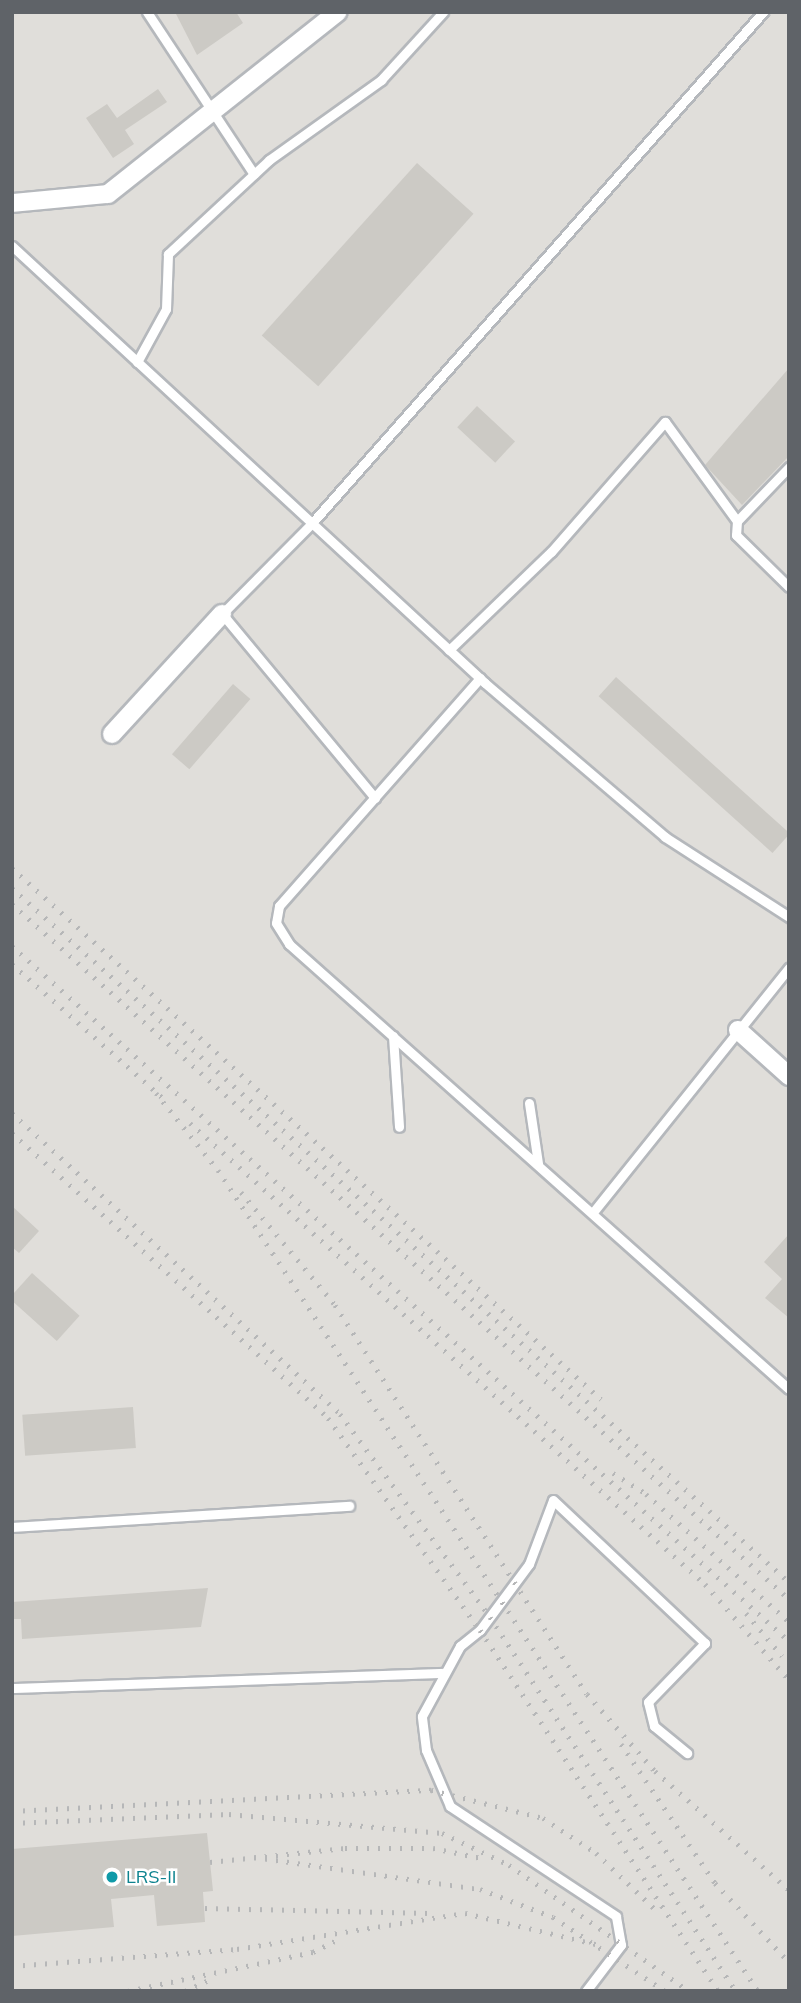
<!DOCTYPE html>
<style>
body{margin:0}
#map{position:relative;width:801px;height:2003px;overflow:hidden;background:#f1efe8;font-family:Mulish,sans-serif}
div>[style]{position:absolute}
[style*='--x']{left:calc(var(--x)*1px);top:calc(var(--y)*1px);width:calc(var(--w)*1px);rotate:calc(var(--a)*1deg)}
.industrial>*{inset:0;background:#e0deda;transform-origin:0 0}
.building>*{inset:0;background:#cccac5;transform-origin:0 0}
.roads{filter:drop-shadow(2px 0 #b5b8bc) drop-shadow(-2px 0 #b5b8bc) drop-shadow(0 2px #b5b8bc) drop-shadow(0 -2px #b5b8bc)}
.lane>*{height:9px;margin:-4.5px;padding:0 4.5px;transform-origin:4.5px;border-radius:4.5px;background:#fff}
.street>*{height:18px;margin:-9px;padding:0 9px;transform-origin:9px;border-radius:9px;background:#fff}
.rail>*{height:5px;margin-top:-2.5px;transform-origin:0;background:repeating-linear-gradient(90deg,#b6b7b8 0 2px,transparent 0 11px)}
.dots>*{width:19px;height:19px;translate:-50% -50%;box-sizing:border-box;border:4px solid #fff;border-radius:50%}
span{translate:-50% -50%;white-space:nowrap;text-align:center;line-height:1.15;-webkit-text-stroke:5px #fff;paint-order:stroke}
.culture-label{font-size:18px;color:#0d838f}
.left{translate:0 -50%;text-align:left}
.frame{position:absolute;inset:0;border:14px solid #5f6368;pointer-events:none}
</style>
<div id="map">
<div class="industrial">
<div style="left:12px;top:12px;width:777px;height:1979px"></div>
</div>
<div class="building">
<div style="clip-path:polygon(175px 12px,236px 12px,243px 23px,197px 55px)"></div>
<div style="clip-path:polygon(158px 89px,167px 102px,125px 130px,134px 144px,113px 158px,86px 118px,107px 104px,117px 118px)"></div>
<div style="left:417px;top:163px;width:76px;height:232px;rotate:42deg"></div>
<div style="clip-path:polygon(789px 368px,789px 456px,742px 505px,705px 465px)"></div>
<div style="left:477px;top:406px;width:52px;height:29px;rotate:43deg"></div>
<div style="left:616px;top:677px;width:234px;height:26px;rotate:42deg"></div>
<div style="left:233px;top:684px;width:23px;height:93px;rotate:41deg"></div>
<div style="clip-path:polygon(12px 1206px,39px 1231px,19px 1253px,12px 1247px)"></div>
<div style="clip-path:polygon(789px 1234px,789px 1318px,765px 1298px,782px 1279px,764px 1262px)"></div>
<div style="left:32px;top:1273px;width:64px;height:34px;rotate:42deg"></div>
<div style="left:133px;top:1407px;width:41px;height:111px;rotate:86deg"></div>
<div style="clip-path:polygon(208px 1588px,201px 1627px,22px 1639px,21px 1619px,12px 1619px,12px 1602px)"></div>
<div style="clip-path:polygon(207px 1833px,213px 1891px,203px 1892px,205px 1922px,157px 1926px,154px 1895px,111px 1899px,114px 1927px,12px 1936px,12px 1849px)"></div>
</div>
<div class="roads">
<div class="lane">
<div style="--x:147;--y:12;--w:194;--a:56.6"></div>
<div style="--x:12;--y:246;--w:644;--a:42.73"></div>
<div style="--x:485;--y:683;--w:237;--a:40.5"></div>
<div style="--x:665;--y:837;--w:148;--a:32.8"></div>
<div style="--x:137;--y:362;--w:60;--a:-61.3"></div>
<div style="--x:166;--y:309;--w:55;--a:-87.9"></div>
<div style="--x:168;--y:254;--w:138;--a:-42.9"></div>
<div style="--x:269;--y:160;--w:138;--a:-35.5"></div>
<div style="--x:381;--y:80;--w:92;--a:-47.6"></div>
<div style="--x:789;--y:467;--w:75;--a:133.9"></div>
<div style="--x:737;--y:521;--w:14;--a:94"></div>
<div style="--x:736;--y:535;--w:74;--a:44.5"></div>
<div style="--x:449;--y:650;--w:141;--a:-43.9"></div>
<div style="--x:551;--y:552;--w:173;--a:-48.8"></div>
<div style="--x:665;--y:422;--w:122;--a:54"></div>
<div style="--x:480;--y:678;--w:304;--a:131.4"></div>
<div style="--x:279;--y:906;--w:17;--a:100"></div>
<div style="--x:276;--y:923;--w:25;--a:58"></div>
<div style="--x:289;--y:944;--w:669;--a:41.67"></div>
<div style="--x:375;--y:798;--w:239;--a:-129.7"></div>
<div style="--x:222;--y:614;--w:128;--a:-45.3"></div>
<div style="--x:312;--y:523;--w:682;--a:-48.57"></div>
<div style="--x:393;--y:1036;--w:91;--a:86.2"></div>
<div style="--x:529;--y:1103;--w:61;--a:81.5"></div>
<div style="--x:594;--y:1211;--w:312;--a:-51.3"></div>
<div style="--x:12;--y:1527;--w:338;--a:-3.6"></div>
<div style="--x:12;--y:1688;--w:430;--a:-2"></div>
<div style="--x:586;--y:1991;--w:58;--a:-52.7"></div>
<div style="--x:621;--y:1945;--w:29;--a:-100"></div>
<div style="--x:616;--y:1916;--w:199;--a:-146.5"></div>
<div style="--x:450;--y:1806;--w:61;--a:-113.2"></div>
<div style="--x:426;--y:1750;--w:34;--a:-97"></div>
<div style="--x:422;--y:1716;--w:80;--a:-61.5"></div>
<div style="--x:460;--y:1646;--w:26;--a:-39"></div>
<div style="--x:480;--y:1630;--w:82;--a:-53.4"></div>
<div style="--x:529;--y:1564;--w:68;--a:-69.4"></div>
<div style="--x:553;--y:1500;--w:209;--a:43.3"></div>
<div style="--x:705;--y:1643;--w:82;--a:134"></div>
<div style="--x:648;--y:1702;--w:25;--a:76"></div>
<div style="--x:654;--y:1726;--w:43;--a:39.3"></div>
</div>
<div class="street">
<div style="--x:12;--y:203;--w:96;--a:-5.4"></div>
<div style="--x:108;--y:194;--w:293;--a:-38.4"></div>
<div style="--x:112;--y:734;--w:163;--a:-47.5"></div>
<div style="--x:738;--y:1030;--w:69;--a:42"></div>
</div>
</div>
<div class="rail">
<div style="--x:12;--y:868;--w:793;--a:42.04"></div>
<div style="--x:12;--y:888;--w:1042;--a:41.77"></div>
<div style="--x:12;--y:904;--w:1042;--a:41.81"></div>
<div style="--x:12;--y:946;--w:1042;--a:41.81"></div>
<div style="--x:12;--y:964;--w:203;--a:41.6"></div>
<div style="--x:156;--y:1093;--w:99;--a:51.2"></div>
<div style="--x:218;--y:1170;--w:983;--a:56.67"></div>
<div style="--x:12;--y:1113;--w:445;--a:42.5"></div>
<div style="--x:340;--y:1414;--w:252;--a:53.5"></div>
<div style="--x:490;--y:1617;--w:448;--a:56.7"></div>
<div style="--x:190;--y:1123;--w:691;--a:41.83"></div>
<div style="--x:705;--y:1584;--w:128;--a:48.8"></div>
<div style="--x:12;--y:1133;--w:426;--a:42"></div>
<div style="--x:328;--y:1418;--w:261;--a:54.4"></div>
<div style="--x:480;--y:1630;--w:432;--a:56.6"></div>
<div style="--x:241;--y:1192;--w:147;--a:50.2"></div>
<div style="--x:335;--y:1305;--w:463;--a:57.1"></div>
<div style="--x:587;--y:1694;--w:103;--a:48.6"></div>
<div style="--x:655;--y:1771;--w:179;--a:41.6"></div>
<div style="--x:613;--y:1473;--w:39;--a:32"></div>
<div style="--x:646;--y:1494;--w:192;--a:41.8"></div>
<div style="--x:746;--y:1613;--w:56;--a:50.1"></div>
<div style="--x:621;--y:1744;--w:168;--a:55.9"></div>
<div style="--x:715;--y:1883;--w:108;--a:46.9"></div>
<div style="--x:12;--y:1811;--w:420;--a:-2.9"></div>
<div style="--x:431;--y:1790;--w:115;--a:14"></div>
<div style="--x:543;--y:1818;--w:64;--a:33.4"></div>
<div style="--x:596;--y:1853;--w:84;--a:43.6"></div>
<div style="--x:12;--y:1823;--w:217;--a:-2.4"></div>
<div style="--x:229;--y:1814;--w:214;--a:5.1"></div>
<div style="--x:442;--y:1833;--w:74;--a:25.5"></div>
<div style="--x:509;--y:1865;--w:220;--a:35"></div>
<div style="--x:254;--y:1857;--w:228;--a:8.1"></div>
<div style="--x:480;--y:1889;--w:78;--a:21"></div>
<div style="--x:553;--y:1917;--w:134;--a:33.5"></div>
<div style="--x:210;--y:1862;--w:136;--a:-5.9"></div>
<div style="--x:345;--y:1848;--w:88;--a:0"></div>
<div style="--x:433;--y:1848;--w:49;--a:11.8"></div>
<div style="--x:205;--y:1908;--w:224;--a:1.3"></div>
<div style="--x:12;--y:1966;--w:226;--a:-4.3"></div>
<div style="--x:237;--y:1949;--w:231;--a:-9"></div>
<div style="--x:465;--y:1913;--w:142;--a:13.4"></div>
<div style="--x:128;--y:1991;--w:189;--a:-11.9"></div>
<div style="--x:313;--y:1952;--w:25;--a:-27"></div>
<div style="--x:185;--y:1991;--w:31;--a:-25"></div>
</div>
<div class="dots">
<div style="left:112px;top:1877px;background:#0f9aa8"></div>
</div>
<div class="culture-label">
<span class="left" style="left:126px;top:1877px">LRS-II</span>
</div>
<div class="frame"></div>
</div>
